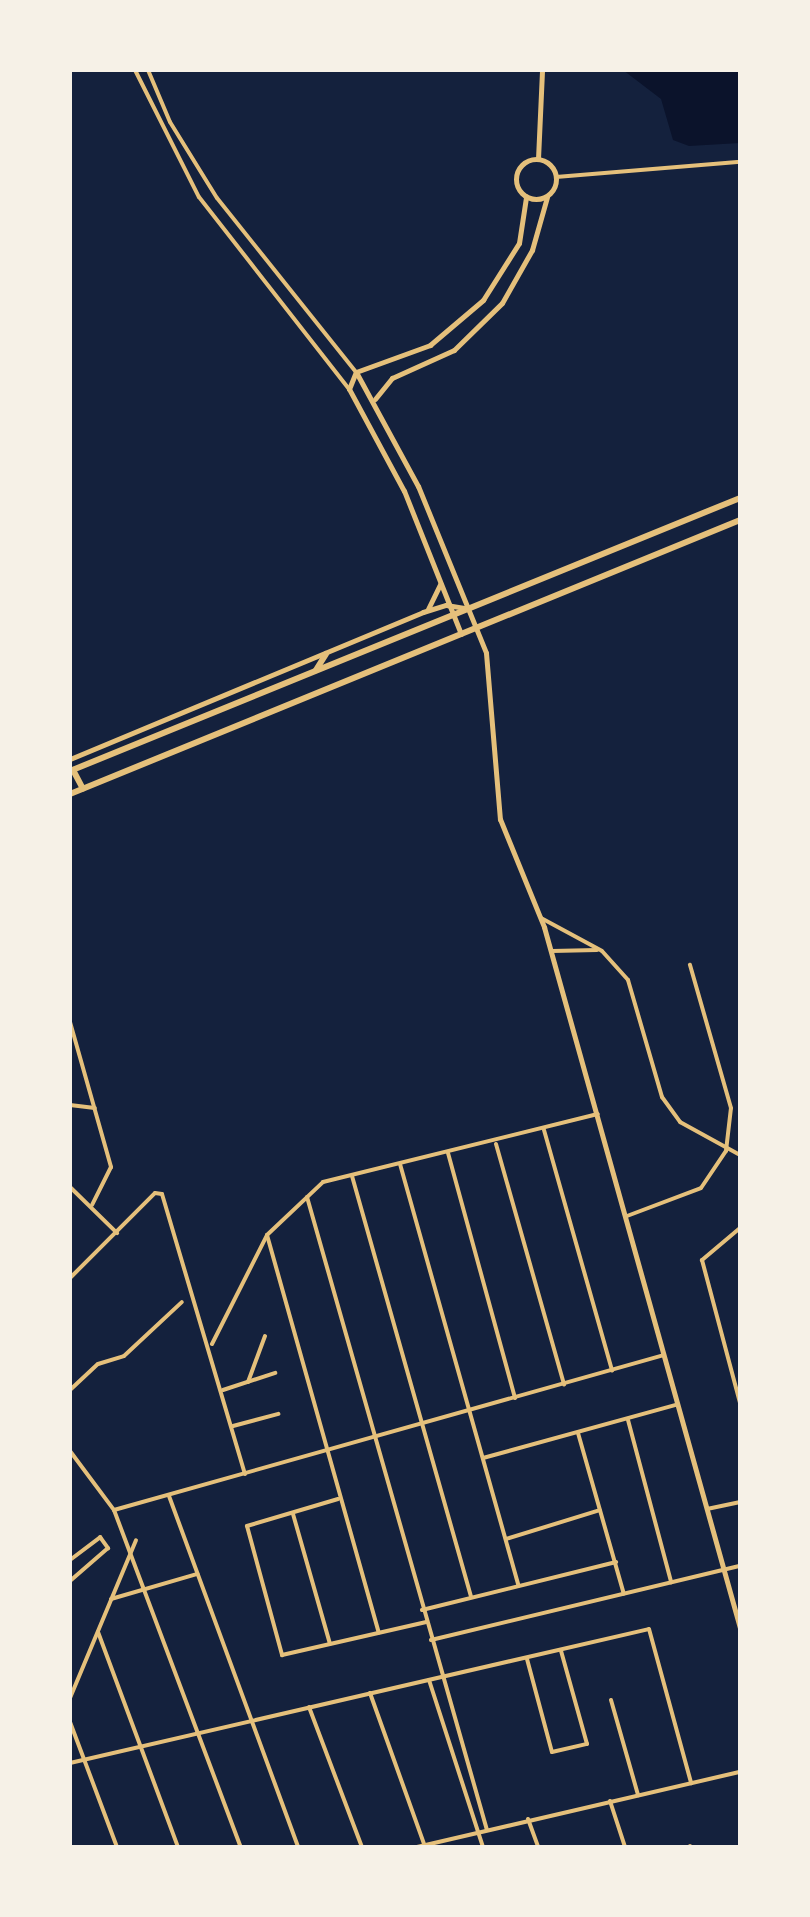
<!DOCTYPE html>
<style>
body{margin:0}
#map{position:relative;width:810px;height:1917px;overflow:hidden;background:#14213d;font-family:"Alegreya Sans",sans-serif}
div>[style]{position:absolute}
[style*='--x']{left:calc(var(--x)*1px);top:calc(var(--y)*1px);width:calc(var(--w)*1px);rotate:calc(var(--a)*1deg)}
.water>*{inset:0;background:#0b132b}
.minor>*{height:4px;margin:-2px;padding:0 2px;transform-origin:2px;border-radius:2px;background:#e5c07b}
.tertiary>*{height:5px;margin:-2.5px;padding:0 2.5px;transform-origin:2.5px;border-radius:2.5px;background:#e5c07b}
.tertiary>.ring{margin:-2.5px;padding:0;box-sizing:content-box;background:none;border:5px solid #e5c07b;border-radius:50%}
.primary>*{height:6px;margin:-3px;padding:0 3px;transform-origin:3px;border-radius:3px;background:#e5c07b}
span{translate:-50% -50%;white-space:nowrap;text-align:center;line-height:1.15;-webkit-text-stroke:10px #f6f1e7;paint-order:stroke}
.frame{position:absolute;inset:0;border:72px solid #f6f1e7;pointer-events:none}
</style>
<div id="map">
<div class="water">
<div style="clip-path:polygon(623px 70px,740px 70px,740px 143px,689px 146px,673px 140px,661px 99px)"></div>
</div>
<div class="minor">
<div style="--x:135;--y:70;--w:142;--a:63.3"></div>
<div style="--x:199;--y:197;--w:242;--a:52"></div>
<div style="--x:148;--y:70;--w:56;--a:67.1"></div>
<div style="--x:170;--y:122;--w:89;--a:58.3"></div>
<div style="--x:217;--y:198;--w:223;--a:51.4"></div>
<div style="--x:556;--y:177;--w:185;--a:-4.7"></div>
<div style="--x:541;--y:918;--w:69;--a:28.4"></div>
<div style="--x:602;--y:951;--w:39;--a:48"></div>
<div style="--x:628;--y:980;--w:122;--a:73.8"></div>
<div style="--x:662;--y:1097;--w:31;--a:54"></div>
<div style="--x:680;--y:1122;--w:68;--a:28.8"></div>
<div style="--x:552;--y:951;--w:45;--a:-1.3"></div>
<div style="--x:70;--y:1022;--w:151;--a:74.2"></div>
<div style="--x:111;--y:1167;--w:42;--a:116.6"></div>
<div style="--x:70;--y:1105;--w:25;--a:7"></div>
<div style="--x:544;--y:1130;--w:250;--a:74.2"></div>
<div style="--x:496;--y:1144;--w:250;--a:74.2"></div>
<div style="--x:448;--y:1153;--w:254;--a:74.7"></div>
<div style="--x:400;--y:1164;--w:438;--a:74.3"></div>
<div style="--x:352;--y:1176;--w:437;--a:74.2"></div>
<div style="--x:70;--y:1187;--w:66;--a:44.4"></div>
<div style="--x:307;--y:1197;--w:658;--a:74.13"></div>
<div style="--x:627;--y:1216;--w:79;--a:-20.7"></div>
<div style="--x:701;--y:1188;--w:45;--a:-56"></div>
<div style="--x:726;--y:1151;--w:43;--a:-83.4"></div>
<div style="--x:731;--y:1108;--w:149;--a:-106"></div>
<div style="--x:740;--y:1228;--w:50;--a:139.9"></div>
<div style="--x:702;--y:1260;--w:148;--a:75.1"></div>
<div style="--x:267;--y:1235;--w:413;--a:74.3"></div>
<div style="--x:70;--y:1278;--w:120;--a:-45"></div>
<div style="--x:155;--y:1193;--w:7;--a:8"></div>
<div style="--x:162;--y:1194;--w:292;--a:73.5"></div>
<div style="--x:212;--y:1344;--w:122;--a:-63.2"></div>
<div style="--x:267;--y:1235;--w:77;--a:-43.4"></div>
<div style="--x:323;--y:1182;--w:283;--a:-13.9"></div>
<div style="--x:248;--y:1382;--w:49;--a:-69.7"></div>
<div style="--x:70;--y:1390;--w:38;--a:-43"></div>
<div style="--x:98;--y:1364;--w:27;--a:-17"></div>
<div style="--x:124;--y:1356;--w:79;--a:-43"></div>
<div style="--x:223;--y:1390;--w:55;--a:-18.1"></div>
<div style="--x:628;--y:1420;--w:168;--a:75.1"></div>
<div style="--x:233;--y:1426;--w:47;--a:-14.9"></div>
<div style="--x:578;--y:1433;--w:167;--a:74.1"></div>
<div style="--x:70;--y:1451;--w:74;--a:53.3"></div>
<div style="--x:114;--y:1510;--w:360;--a:69.4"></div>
<div style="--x:483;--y:1458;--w:200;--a:-15.4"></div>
<div style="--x:169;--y:1496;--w:374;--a:69.8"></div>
<div style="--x:338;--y:1499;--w:95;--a:163.5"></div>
<div style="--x:247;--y:1526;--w:134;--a:74.8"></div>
<div style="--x:282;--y:1655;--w:148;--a:-12.9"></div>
<div style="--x:707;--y:1509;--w:34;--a:-12"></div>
<div style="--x:114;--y:1510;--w:571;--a:-15.74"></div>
<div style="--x:293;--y:1514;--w:135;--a:74.1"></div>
<div style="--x:506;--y:1539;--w:98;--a:-17.1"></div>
<div style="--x:70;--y:1560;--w:38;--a:-37"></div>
<div style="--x:100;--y:1537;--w:14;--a:54"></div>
<div style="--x:108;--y:1548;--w:50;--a:139"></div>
<div style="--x:111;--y:1599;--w:90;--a:-16.2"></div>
<div style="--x:422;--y:1610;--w:200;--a:-13.9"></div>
<div style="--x:98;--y:1632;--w:229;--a:69.6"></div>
<div style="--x:431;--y:1640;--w:318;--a:-13.5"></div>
<div style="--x:527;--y:1659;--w:96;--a:75"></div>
<div style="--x:552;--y:1752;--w:36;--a:-13"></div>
<div style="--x:587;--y:1744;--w:97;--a:-105.6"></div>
<div style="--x:429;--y:1680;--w:176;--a:72.1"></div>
<div style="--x:370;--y:1693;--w:160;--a:70.3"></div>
<div style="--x:70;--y:1698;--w:171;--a:-67.3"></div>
<div style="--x:611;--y:1700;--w:99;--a:74.1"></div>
<div style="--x:309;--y:1707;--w:150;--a:69.3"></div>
<div style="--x:70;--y:1722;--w:134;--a:69.4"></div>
<div style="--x:70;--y:1763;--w:594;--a:-13.03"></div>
<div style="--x:649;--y:1629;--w:160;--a:74.7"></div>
<div style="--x:610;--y:1801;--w:48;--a:71.9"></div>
<div style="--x:528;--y:1819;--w:30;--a:70"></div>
<div style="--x:690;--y:1846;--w:1;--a:90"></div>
<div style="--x:417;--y:1847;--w:332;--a:-13.1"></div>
</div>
<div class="tertiary">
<div class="ring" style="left:516px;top:159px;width:35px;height:35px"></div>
<div style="--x:538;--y:159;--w:89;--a:-87.4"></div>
<div style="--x:356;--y:372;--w:130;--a:61.5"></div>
<div style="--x:418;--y:486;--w:180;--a:67.8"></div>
<div style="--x:486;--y:653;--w:167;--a:85.2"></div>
<div style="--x:500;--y:819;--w:117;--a:67.8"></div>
<div style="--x:544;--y:927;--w:728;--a:74.38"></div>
<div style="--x:375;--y:399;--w:27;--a:-51"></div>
<div style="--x:392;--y:378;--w:68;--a:-24.3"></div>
<div style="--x:454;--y:350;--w:67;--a:-44.4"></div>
<div style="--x:502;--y:303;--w:61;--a:-60.5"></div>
<div style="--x:532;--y:250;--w:55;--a:-74.2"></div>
<div style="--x:428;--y:609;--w:28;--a:-64"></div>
<div style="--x:461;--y:634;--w:154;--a:-111.7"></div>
<div style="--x:404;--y:491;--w:116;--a:-118.3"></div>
<div style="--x:349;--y:389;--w:18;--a:-68"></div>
<div style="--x:356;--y:372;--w:79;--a:-20"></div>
<div style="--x:430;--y:345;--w:70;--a:-40.3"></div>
<div style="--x:483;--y:300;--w:67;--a:-57.7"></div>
<div style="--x:519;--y:243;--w:47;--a:-81.3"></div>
<div style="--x:70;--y:759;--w:382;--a:-22.6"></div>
<div style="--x:423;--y:612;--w:24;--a:-17"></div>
<div style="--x:446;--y:605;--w:20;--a:9"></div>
</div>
<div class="primary">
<div style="--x:316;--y:670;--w:19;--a:-58"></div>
<div style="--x:73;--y:770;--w:21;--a:62"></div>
<div style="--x:70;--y:771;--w:723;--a:-22.17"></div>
<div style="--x:70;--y:794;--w:724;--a:-22.24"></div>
</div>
<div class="frame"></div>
</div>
